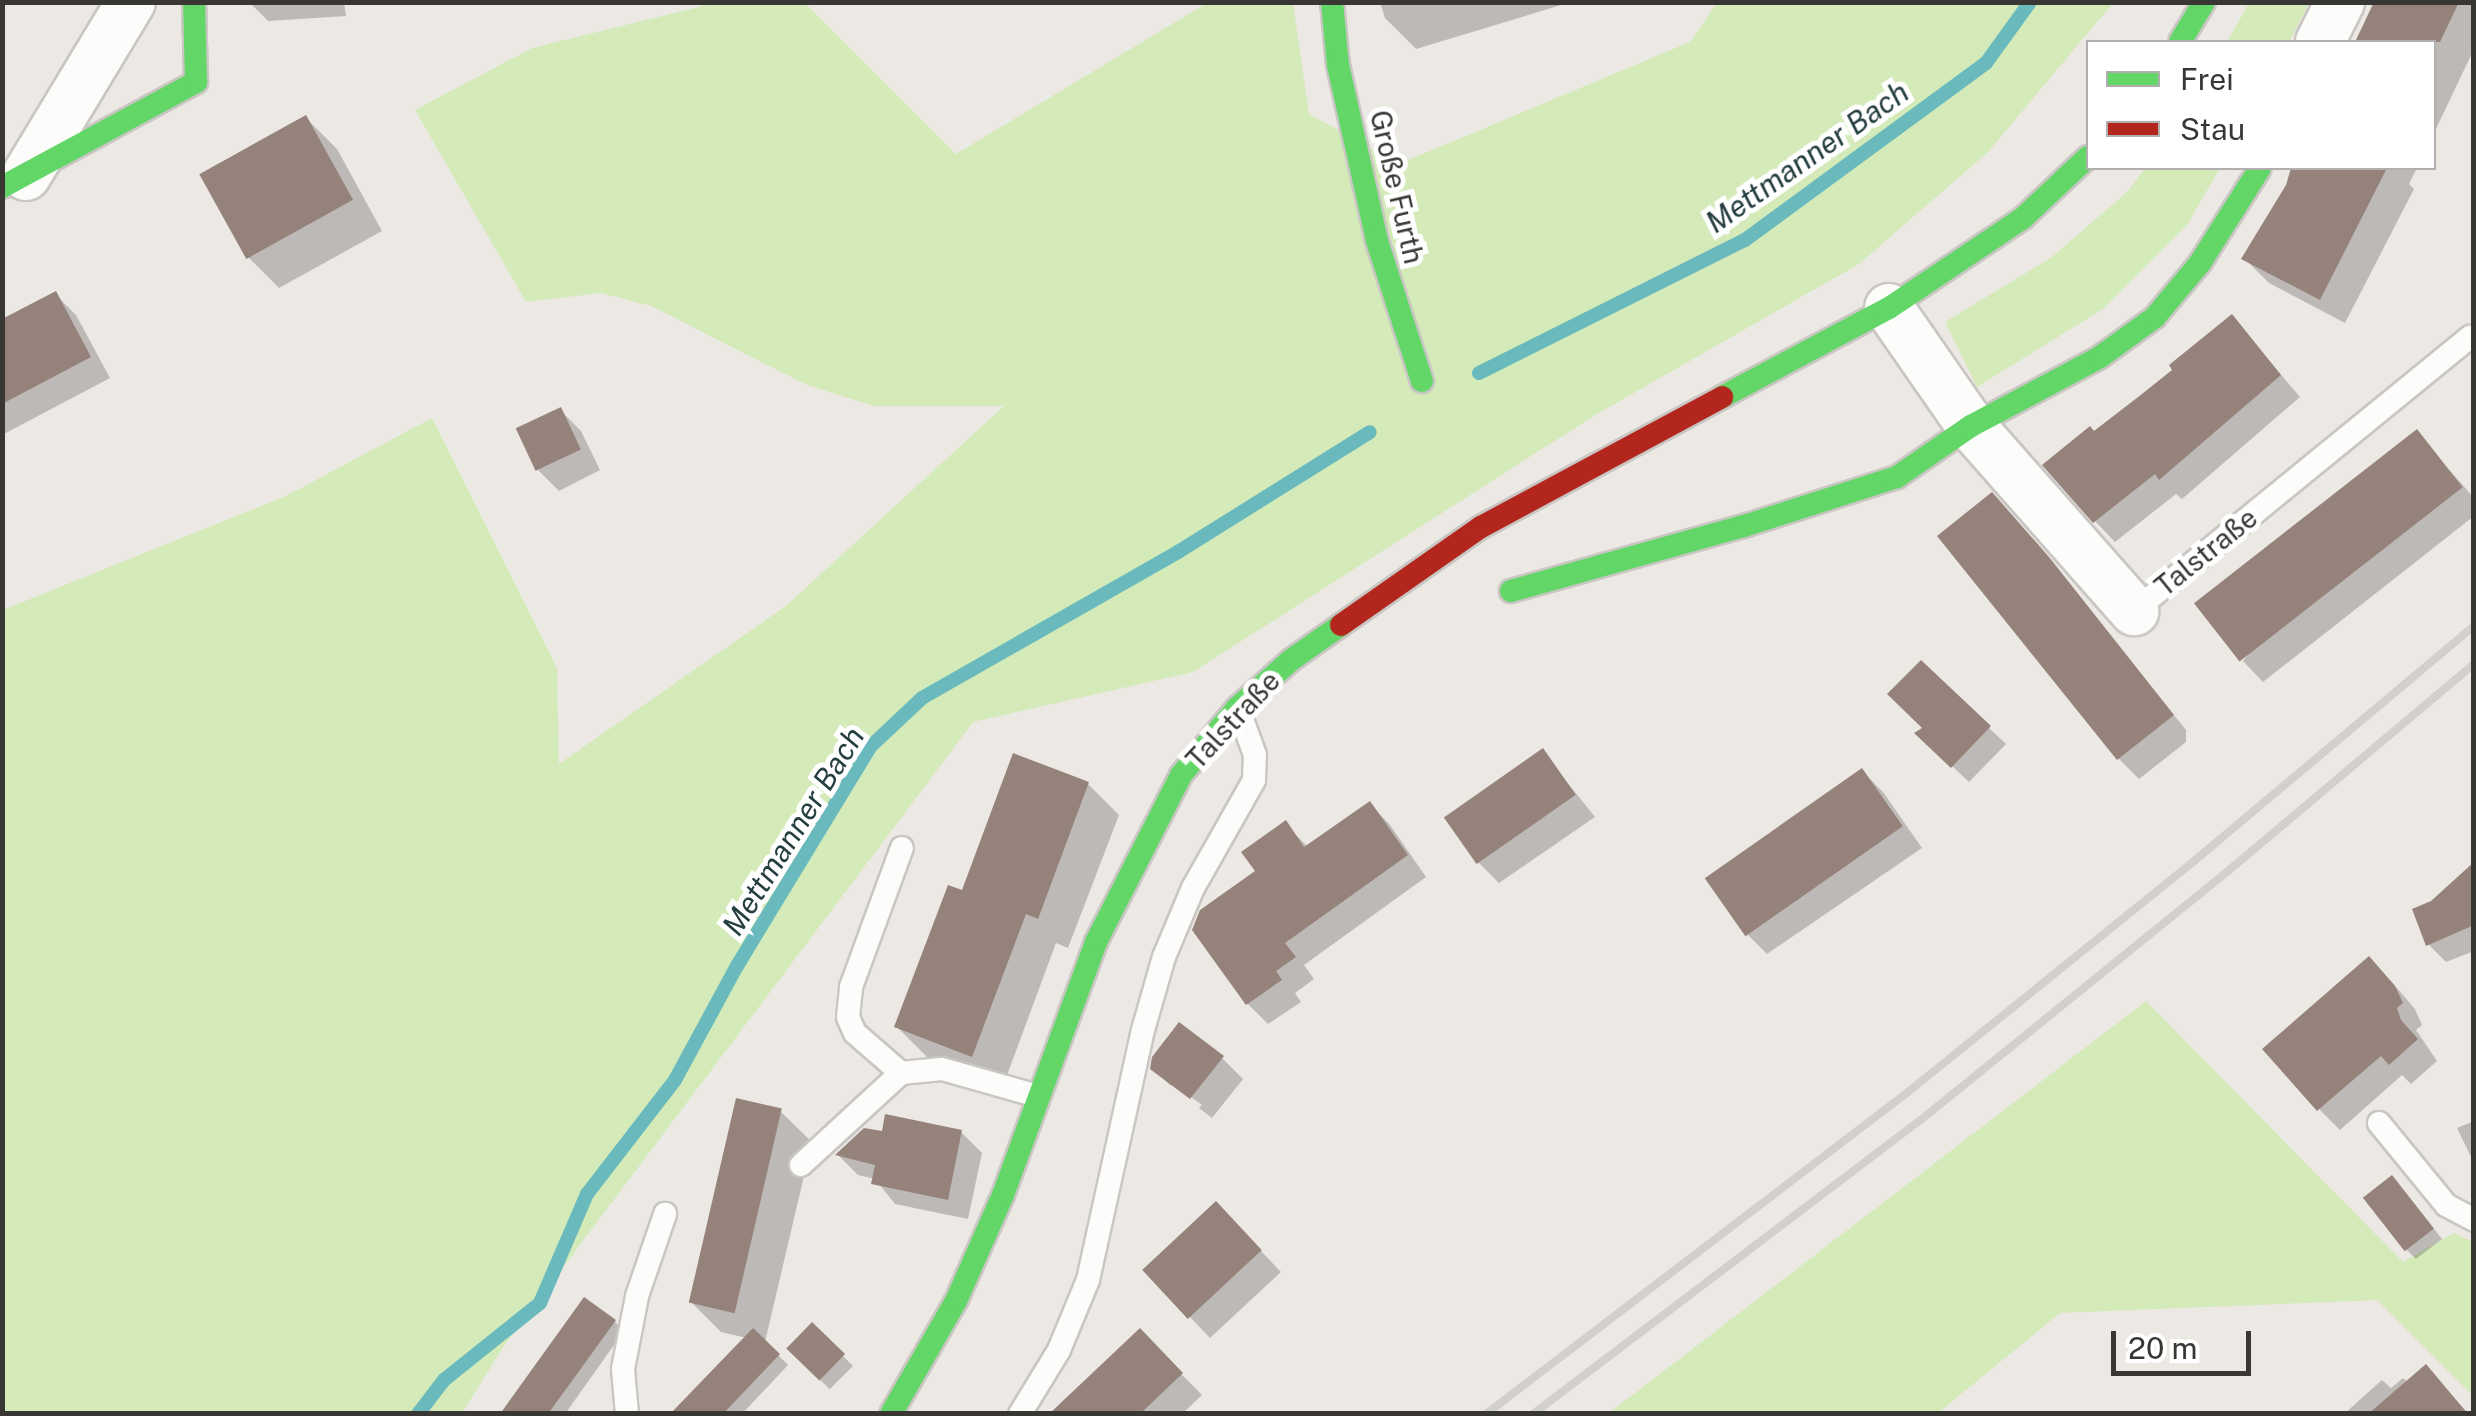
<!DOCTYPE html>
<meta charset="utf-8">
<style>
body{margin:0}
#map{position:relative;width:2476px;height:1416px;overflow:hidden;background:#ece8e4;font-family:"Public Sans",sans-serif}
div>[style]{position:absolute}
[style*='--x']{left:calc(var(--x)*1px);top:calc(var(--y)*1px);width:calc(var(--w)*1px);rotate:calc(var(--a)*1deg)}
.green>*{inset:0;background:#d4ebb9}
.shadow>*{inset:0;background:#0003;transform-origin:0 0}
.stream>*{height:14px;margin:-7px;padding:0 7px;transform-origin:7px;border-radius:7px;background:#6ababd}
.building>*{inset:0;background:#95827b;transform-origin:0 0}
.roads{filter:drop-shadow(2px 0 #c9c6c3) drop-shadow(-2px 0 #c9c6c3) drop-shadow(0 2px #c9c6c3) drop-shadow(0 -2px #c9c6c3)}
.lane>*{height:22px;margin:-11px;padding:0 11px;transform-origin:11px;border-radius:11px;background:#fcfcfb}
.street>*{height:48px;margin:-24px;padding:0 24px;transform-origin:24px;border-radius:24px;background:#fcfcfb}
.fast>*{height:22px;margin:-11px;padding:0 11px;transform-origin:11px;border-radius:11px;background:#63d668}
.jam>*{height:22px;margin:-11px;padding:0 11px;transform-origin:11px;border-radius:11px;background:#b3261e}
.rail>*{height:8px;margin:-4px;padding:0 4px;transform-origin:4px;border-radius:4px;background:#d2d0cf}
span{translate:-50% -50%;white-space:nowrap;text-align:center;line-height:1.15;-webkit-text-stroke:10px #fff;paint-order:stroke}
.street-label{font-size:28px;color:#393734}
.water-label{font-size:30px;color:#253e40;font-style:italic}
.frame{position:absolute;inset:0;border:5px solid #393734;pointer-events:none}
.legend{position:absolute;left:2086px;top:40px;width:350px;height:130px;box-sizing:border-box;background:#fff;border:2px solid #b0afae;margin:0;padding:12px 18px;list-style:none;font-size:30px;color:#393734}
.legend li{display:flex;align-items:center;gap:20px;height:50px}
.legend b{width:50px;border:2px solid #b0afae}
.scale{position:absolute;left:2111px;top:1331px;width:140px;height:45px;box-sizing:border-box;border:5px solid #393734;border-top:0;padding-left:12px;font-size:30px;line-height:35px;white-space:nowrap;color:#393734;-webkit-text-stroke:8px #fff;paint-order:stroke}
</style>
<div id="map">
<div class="green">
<div style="clip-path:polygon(715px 3px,805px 3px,956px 154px,1207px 3px,1293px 3px,1309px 114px,1399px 164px,1690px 42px,1717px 3px,2113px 3px,1988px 152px,1859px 264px,1597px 414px,1193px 672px,973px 722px,504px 1346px,462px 1413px,3px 1414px,3px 610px,286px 496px,432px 418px,557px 668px,559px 764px,786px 606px,1004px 406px,874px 406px,807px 385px,651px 306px,601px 293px,526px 302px,415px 110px,532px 48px)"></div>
<div style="clip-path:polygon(2249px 3px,2249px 2px,2309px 3px,2289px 42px,2227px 42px)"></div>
<div style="clip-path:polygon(2145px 168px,2220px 168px,2187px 225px,2103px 309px,1977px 387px,1945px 322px,2052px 257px,2128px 191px)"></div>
<div style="clip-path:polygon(2146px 1001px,2403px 1262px,2454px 1233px,2473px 1242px,2473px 1396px,2377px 1300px,2060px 1313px,1938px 1413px,1609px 1413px)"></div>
</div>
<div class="shadow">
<div style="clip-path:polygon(249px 2px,344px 2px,346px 16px,268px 21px)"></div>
<div style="clip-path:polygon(1380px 2px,1571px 2px,1416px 49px,1385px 18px)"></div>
<div style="clip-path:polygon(2374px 2px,2474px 2px,2474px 49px,2434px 133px,2434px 42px,2356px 42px)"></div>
<div style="clip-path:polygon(306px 118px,337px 149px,382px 231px,279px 288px,248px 257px)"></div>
<div style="clip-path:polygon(2292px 168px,2417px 168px,2409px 184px,2414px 189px,2345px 323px,2269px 283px,2244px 258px,2289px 186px)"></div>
<div style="clip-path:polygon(55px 294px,76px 315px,110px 378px,2px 435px,2px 322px)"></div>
<div style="clip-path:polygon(2232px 317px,2300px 397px,2182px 499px,2176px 494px,2115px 542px,2095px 521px,2094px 434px,2176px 370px)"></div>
<div style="clip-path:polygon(560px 410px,581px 431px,600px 470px,559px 491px,538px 470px,519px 430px)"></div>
<div style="clip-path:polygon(2417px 433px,2474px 498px,2474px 516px,2263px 682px,2243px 661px)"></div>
<div style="clip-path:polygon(2013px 516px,2186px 730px,2186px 742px,2139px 779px,2119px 759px)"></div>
<div style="clip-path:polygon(1989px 728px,2006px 744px,1969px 782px,1918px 734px)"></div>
<div style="clip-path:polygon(1542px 751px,1595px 817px,1499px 883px,1478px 862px)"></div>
<div style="clip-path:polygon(1862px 771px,1883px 792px,1922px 848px,1767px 954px,1746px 933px)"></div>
<div style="clip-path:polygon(1088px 784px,1119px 815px,1068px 948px,1056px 943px,1003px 1086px,928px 1058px,897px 1027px,963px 893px)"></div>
<div style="clip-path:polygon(1370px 804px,1390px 825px,1426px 877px,1304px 965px,1314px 979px,1295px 993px,1301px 1002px,1268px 1024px,1247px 1003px,1259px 872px,1285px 824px,1308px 847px)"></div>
<div style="clip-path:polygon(2474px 866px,2474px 951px,2446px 962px,2428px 944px,2433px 903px)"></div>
<div style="clip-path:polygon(2390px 980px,2415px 1009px,2422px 1025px,2416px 1030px,2437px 1061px,2411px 1084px,2402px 1075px,2340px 1130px,2319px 1109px)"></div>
<div style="clip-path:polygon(1222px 1058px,1243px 1079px,1212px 1118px,1199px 1108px,1202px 1105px,1171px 1082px,1171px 1086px,1152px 1068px)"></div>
<div style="clip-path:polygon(781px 1112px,812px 1142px,765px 1342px,788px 1365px,742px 1414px,673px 1414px,747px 1338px,721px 1332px,690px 1301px)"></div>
<div style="clip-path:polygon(2474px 1121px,2474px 1163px,2457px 1128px)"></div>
<div style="clip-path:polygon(961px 1132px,982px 1153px,968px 1219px,895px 1204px,875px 1179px,858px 1175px,838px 1155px,884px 1134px)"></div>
<div style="clip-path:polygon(2402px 1188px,2442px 1239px,2416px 1259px,2406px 1249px)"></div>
<div style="clip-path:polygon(1236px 1225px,1281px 1272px,1210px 1338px,1145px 1270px)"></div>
<div style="clip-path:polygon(614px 1321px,624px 1331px,565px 1414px,503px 1414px)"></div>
<div style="left:812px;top:1325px;width:58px;height:33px;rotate:45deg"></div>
<div style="clip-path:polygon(1140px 1332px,1202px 1395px,1182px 1414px,1084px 1414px)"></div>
<div style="clip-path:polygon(2425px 1368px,2469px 1414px,2344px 1414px,2382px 1380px,2391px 1388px,2403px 1378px,2408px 1382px)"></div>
</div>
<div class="stream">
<div style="--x:1479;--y:373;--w:297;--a:-26.6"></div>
<div style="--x:1745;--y:240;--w:299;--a:-36.3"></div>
<div style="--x:1986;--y:63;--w:75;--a:-54.2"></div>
<div style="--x:418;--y:1414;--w:43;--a:-52.6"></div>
<div style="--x:444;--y:1380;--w:123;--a:-38.7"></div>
<div style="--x:540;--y:1303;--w:119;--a:-66.7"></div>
<div style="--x:587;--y:1194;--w:144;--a:-52.3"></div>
<div style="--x:675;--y:1080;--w:130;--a:-61.5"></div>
<div style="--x:737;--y:966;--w:256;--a:-58.7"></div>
<div style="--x:870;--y:747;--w:71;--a:-43.3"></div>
<div style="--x:922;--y:698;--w:295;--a:-29.7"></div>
<div style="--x:1178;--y:552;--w:226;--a:-32"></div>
</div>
<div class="building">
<div style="clip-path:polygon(2374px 2px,2459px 2px,2440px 42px,2355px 42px)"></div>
<div style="left:306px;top:115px;width:97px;height:122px;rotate:61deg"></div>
<div style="clip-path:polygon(2291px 168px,2387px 168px,2320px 300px,2241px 259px,2286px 185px)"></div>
<div style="clip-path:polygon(56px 291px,91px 357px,2px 404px,2px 319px)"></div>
<div style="clip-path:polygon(2232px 314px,2281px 375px,2159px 480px,2155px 474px,2093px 523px,2042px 465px,2090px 426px,2094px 431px,2142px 394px,2172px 370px,2169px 365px)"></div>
<div style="left:561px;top:407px;width:47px;height:50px;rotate:65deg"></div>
<div style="left:2417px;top:429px;width:74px;height:283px;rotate:52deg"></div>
<div style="clip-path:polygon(1992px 492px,2049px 557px,2174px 715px,2117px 760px,1937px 536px)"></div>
<div style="clip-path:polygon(1921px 660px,1991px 726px,1951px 768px,1914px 733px,1922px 728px,1887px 694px)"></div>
<div style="left:1543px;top:748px;width:57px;height:121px;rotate:55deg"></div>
<div style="clip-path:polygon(1013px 753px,1089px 782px,1038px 919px,1026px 914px,972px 1057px,894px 1027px,948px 885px,962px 890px)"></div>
<div style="left:1862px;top:768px;width:71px;height:192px;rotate:55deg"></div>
<div style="clip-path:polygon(1370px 801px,1408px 855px,1285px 943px,1296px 957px,1276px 971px,1282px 980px,1246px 1005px,1192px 930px,1200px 910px,1255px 871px,1241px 852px,1286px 820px,1304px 847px)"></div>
<div style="clip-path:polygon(2474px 862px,2474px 925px,2426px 946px,2412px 909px,2431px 901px)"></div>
<div style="clip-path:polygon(2369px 956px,2395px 986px,2403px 1003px,2397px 1008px,2401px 1020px,2418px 1039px,2389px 1065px,2381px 1056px,2317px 1111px,2262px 1049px)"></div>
<div style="clip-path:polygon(1179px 1022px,1224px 1056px,1190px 1099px,1150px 1069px,1152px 1057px)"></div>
<div style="left:736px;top:1098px;width:47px;height:210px;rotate:13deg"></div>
<div style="clip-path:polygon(885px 1114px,962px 1130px,948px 1200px,871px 1184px,875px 1165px,835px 1155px,864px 1128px,882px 1131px)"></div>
<div style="left:2392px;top:1175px;width:68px;height:37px;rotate:52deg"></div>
<div style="left:1216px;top:1201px;width:67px;height:101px;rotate:47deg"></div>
<div style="clip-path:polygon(584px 1297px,616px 1320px,548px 1414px,500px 1414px)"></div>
<div style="left:812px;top:1322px;width:46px;height:37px;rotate:44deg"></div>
<div style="clip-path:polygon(753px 1328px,780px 1354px,723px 1414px,670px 1414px)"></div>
<div style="clip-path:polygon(1140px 1328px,1183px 1373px,1140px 1414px,1049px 1414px)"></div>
<div style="clip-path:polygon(2426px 1364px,2468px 1414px,2368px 1414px)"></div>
</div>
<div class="roads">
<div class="lane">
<div style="--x:2134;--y:611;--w:434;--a:-39.2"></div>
<div style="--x:901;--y:1073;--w:61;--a:-139"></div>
<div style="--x:855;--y:1033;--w:17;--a:-114"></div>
<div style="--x:848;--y:1017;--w:30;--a:-84"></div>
<div style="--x:851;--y:987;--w:148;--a:-69.9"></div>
<div style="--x:2379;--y:1123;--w:106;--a:50.7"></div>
<div style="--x:2446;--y:1205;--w:32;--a:28"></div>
<div style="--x:801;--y:1165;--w:136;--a:-42.6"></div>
<div style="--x:901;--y:1073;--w:41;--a:-5.6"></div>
<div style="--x:942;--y:1069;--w:100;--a:15.7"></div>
<div style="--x:627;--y:1414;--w:45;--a:-95.1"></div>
<div style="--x:623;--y:1369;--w:74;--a:-79.1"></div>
<div style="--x:637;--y:1296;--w:87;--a:-71.1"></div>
<div style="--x:1020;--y:1414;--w:75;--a:-58.6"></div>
<div style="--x:1059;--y:1350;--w:76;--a:-67.5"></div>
<div style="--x:1088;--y:1280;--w:256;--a:-77.6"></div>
<div style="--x:1143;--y:1030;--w:76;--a:-74"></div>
<div style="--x:1164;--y:957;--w:75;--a:-67.2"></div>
<div style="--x:1193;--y:888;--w:124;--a:-60.5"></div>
<div style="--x:1254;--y:780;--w:25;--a:-88"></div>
<div style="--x:1255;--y:755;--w:47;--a:-110"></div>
</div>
<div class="street">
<div style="--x:2320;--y:42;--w:45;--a:-63.4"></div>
<div style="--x:26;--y:176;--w:203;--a:-58.9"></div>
<div style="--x:1889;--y:308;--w:144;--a:55.2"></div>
<div style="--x:1971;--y:426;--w:247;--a:48.6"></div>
</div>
<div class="fast">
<div style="--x:1332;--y:2;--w:63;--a:84.6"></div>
<div style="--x:1338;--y:65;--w:180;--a:77.5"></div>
<div style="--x:1377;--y:241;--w:147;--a:72.2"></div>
<div style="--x:2180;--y:42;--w:47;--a:-59"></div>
<div style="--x:2;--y:187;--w:221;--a:-28.4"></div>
<div style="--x:196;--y:82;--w:80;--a:-91.4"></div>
<div style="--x:1722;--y:397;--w:189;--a:-28.1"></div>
<div style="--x:1889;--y:308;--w:161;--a:-33.9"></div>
<div style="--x:2023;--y:218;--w:89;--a:-43.2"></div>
<div style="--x:1511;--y:591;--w:242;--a:-15.6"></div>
<div style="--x:1744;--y:526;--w:161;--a:-17.8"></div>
<div style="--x:1897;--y:477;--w:90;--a:-34.6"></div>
<div style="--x:1971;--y:426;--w:146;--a:-28.1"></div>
<div style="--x:2100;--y:357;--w:68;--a:-36"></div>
<div style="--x:2155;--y:317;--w:70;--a:-50.2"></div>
<div style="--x:2200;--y:263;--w:112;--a:-57.7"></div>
<div style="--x:891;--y:1414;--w:130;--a:-60.1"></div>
<div style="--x:956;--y:1301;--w:116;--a:-66.1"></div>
<div style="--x:1003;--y:1195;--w:270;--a:-69.8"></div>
<div style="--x:1096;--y:942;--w:187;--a:-63"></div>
<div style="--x:1181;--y:775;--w:87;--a:-50.1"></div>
<div style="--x:1237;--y:708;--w:72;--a:-41.6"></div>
<div style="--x:1291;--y:660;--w:61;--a:-35"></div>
</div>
<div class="jam">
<div style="--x:1341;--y:625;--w:171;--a:-35"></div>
<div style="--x:1481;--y:527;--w:274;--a:-28.3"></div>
</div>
</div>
<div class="rail">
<div style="--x:1486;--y:1414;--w:531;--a:-37.34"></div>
<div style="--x:1908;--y:1092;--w:368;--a:-38.9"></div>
<div style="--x:2194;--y:861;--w:366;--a:-40"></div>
<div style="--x:1533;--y:1414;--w:496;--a:-37.2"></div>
<div style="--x:1928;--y:1114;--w:386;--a:-39"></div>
<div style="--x:2228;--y:871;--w:322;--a:-40.1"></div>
</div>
<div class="street-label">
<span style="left:1397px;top:187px;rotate:77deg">Große Furth</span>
<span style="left:2206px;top:552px;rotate:-39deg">Talstraße</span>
<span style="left:1233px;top:720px;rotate:-47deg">Talstraße</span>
</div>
<div class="water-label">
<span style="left:1807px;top:157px;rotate:-35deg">Mettmanner Bach</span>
<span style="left:793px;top:831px;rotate:-58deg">Mettmanner Bach</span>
</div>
<div class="frame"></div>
<ul class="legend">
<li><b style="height:12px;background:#63d668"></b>Frei</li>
<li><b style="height:12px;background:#b3261e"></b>Stau</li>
</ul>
<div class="scale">20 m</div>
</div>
